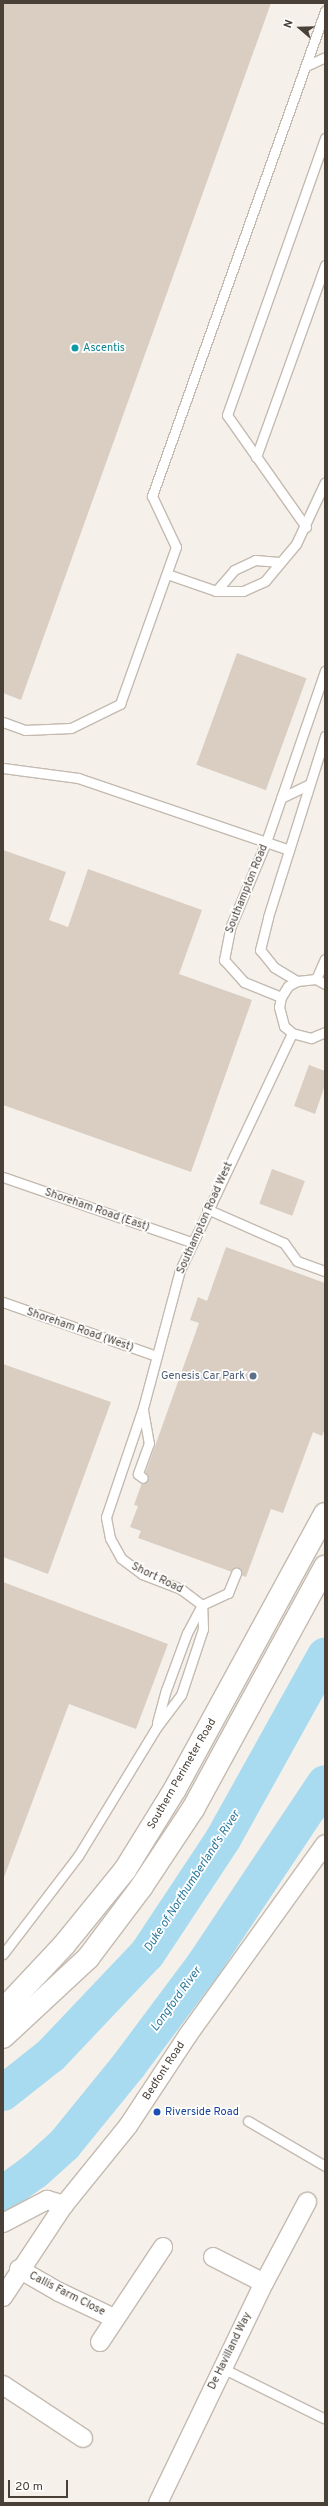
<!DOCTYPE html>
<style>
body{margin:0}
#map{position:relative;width:328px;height:2506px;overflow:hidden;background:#f5f1ea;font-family:Overpass,sans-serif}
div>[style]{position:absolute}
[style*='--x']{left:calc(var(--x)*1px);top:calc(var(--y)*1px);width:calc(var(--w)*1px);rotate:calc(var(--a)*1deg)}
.river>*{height:36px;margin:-18px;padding:0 18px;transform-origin:18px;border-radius:18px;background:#a8dbf0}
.building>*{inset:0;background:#dacec3;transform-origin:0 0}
.roads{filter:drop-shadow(1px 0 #c4bab0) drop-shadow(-1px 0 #c4bab0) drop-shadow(0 1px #c4bab0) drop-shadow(0 -1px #c4bab0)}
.service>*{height:9px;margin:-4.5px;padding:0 4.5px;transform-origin:4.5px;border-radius:4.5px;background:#fff}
.minor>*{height:18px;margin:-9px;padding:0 9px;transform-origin:9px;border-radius:9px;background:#fff}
.tertiary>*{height:22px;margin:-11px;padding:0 11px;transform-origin:11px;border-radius:11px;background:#fff}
.dots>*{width:11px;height:11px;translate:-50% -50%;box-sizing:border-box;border:2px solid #fff;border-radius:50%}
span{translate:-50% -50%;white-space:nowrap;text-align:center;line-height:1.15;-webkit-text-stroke:3.5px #fff;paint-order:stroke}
.culture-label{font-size:11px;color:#0d838f}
.left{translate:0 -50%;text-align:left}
.street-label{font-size:11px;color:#494138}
.service-label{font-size:11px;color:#4e5e75}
.right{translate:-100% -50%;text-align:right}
.transit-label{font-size:11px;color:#164399}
.water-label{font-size:12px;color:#2c7a9c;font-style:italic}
.frame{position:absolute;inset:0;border:4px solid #494138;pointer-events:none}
.north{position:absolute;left:280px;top:8px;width:40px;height:40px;-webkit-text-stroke:3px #fff;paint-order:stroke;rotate:290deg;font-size:11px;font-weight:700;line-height:16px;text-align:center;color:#494138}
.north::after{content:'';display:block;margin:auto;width:14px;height:18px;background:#494138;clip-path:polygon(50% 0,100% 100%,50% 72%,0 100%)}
.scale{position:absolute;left:8px;top:2480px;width:60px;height:18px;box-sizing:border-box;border:2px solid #494138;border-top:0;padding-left:5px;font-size:12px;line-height:14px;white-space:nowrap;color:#494138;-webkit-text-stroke:3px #fff;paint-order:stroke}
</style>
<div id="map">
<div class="river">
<div style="--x:3;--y:2093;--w:61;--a:-38.4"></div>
<div style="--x:51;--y:2055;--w:139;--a:-46.5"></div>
<div style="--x:147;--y:1954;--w:138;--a:-56.5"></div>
<div style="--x:223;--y:1839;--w:210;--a:-60.9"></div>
<div style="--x:3;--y:2194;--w:39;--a:-36"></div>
<div style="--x:35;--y:2171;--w:39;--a:-42"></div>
<div style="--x:64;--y:2145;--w:103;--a:-50.9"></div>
<div style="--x:129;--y:2065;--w:127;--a:-53.3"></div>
<div style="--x:205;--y:1963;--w:216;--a:-56.3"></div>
</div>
<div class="building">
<div style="clip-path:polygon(3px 3px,271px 3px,21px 700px,3px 693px)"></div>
<div style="left:237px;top:653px;width:74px;height:119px;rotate:20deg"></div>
<div style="clip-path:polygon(3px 850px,66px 872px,49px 920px,68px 927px,88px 869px,202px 910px,179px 974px,252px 1000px,191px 1172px,3px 1105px)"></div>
<div style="clip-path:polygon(309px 1065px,325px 1071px,325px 1085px,315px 1114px,294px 1106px)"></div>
<div style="left:272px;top:1169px;width:35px;height:37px;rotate:20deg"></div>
<div style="clip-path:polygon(226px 1247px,325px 1283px,325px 1428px,322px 1436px,313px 1432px,283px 1513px,271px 1509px,246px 1577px,138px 1538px,141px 1531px,130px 1527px,138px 1506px,134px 1505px,199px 1323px,190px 1320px,198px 1297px,207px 1301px)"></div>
<div style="clip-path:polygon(3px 1364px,111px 1402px,48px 1574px,3px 1557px)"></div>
<div style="clip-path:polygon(3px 1582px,168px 1644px,136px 1729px,69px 1704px,3px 1880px)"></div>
</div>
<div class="roads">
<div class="service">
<div style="--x:306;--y:66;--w:21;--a:-25"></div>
<div style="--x:256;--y:457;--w:204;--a:-70.2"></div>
<div style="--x:306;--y:527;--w:137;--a:-125.2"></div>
<div style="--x:227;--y:415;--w:294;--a:-70.5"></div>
<div style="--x:167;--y:574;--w:52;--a:19.1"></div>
<div style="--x:216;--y:591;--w:27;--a:0"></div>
<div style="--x:243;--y:591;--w:24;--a:-24"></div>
<div style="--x:265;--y:581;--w:48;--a:-50"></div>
<div style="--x:296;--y:544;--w:68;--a:-64.9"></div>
<div style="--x:216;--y:591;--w:28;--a:-49"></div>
<div style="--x:234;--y:570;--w:23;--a:-25"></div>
<div style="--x:255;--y:560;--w:24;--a:5"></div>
<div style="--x:3;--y:722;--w:23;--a:20"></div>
<div style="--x:25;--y:730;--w:46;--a:-2.5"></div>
<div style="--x:71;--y:728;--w:55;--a:-26.1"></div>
<div style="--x:120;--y:704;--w:167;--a:-70.4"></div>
<div style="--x:176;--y:547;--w:56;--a:-115.2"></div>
<div style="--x:152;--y:496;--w:515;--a:-70.37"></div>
<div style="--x:3;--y:768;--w:76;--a:7.6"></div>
<div style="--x:78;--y:778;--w:223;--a:18.8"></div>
<div style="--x:281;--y:798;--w:30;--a:-26"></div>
<div style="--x:316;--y:979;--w:22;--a:-66"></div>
<div style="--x:297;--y:981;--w:27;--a:-149"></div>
<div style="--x:274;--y:967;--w:22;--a:-129"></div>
<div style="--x:260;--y:950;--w:34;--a:-76"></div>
<div style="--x:268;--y:917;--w:190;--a:-72.5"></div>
<div style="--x:325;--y:984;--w:10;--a:-151"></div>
<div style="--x:316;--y:979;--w:19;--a:174"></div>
<div style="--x:297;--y:981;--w:10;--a:151"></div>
<div style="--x:288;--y:986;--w:13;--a:122"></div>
<div style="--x:281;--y:997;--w:10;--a:101"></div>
<div style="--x:279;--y:1007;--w:20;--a:75"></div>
<div style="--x:284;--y:1026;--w:11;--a:41"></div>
<div style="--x:292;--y:1033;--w:20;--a:15"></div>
<div style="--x:311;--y:1038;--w:15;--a:-23"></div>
<div style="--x:281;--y:997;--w:40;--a:-158"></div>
<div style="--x:244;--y:982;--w:30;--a:-132"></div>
<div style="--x:224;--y:960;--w:33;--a:-79"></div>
<div style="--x:230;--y:928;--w:93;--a:-67.3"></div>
<div style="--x:266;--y:842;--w:181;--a:-71"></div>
<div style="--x:3;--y:1177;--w:199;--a:19.1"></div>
<div style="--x:207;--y:1209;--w:84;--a:23.8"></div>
<div style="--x:284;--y:1243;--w:22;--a:54"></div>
<div style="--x:297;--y:1261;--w:30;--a:20"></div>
<div style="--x:3;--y:1302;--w:162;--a:19.4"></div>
<div style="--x:143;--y:1410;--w:34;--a:80"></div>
<div style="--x:149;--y:1443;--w:33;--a:110"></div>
<div style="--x:138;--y:1474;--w:6;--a:39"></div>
<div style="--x:202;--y:1605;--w:26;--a:-143"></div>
<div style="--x:181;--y:1589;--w:42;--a:-159"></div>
<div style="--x:142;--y:1574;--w:26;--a:-143"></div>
<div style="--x:121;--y:1558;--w:23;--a:-119"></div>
<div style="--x:110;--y:1538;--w:21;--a:-101"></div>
<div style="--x:106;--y:1517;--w:115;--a:-71.3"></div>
<div style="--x:143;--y:1408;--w:143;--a:-75"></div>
<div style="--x:180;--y:1270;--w:262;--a:-64.7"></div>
<div style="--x:157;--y:1723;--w:34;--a:-75"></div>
<div style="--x:166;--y:1690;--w:61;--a:-69.8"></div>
<div style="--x:187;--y:1633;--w:32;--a:-62"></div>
<div style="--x:202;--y:1605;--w:29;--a:-25"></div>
<div style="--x:228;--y:1593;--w:22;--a:-68"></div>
<div style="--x:3;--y:1954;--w:123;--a:-52.6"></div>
<div style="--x:78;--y:1856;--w:150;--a:-58.6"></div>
<div style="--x:156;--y:1728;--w:41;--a:-52.9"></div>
<div style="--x:181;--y:1695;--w:70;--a:-71.6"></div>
<div style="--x:203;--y:1629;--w:24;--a:-92"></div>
<div style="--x:248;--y:2121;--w:89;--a:30.3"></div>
<div style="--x:222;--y:2368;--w:113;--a:26.3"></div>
</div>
<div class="minor">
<div style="--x:3;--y:2223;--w:50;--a:-27.6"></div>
<div style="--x:47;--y:2200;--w:18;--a:16"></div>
<div style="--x:213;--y:2257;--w:57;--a:27"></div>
<div style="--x:19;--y:2269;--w:46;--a:29.9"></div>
<div style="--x:59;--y:2292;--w:61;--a:25.3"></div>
<div style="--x:3;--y:2297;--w:110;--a:-56.5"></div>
<div style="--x:64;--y:2205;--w:102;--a:-51"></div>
<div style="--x:128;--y:2126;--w:109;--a:-56.6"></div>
<div style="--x:188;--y:2035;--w:235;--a:-54.3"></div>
<div style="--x:100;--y:2342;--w:114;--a:-56.4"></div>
<div style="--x:3;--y:2385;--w:96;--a:33.5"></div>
<div style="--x:158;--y:2503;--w:244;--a:-64.3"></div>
<div style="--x:264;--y:2283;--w:92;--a:-62"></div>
</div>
<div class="tertiary">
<div style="--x:3;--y:2010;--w:89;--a:-46.8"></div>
<div style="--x:64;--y:1945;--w:97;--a:-50.9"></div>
<div style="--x:125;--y:1870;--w:95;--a:-58.3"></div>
<div style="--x:175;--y:1789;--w:313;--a:-61.4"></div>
<div style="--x:3;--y:2037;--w:116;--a:-42.9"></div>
<div style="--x:88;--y:1958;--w:90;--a:-53.1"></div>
<div style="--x:142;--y:1886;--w:92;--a:-56.5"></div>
<div style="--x:193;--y:1809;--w:276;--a:-61.4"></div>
</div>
</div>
<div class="dots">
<div style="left:75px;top:348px;background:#0f9aa8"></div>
<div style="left:253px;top:1376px;background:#5c6f8a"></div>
<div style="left:157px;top:2112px;background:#1a4fb4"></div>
</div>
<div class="culture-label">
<span class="left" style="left:83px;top:348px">Ascentis</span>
</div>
<div class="street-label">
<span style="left:247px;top:889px;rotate:-68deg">Southampton Road</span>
<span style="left:97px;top:1210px;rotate:19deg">Shoreham Road (East)</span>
<span style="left:205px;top:1218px;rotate:-66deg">Southampton Road West</span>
<span style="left:80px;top:1330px;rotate:19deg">Shoreham Road (West)</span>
<span style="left:157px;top:1578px;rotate:26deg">Short Road</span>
<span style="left:182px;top:1774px;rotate:-60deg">Southern Perimeter Road</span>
<span style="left:164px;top:2071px;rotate:-57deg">Bedfont Road</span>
<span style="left:67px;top:2294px;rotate:27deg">Callis Farm Close</span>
<span style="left:230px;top:2351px;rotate:-64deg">De Havilland Way</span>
</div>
<div class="service-label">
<span class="right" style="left:245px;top:1376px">Genesis Car Park</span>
</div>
<div class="transit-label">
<span class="left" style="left:165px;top:2112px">Riverside Road</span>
</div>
<div class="water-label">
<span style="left:193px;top:1882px;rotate:-57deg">Duke of Northumberland's River</span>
<span style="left:177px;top:2000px;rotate:-54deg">Longford River</span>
</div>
<div class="frame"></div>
<div class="north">N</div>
<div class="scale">20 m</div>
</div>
